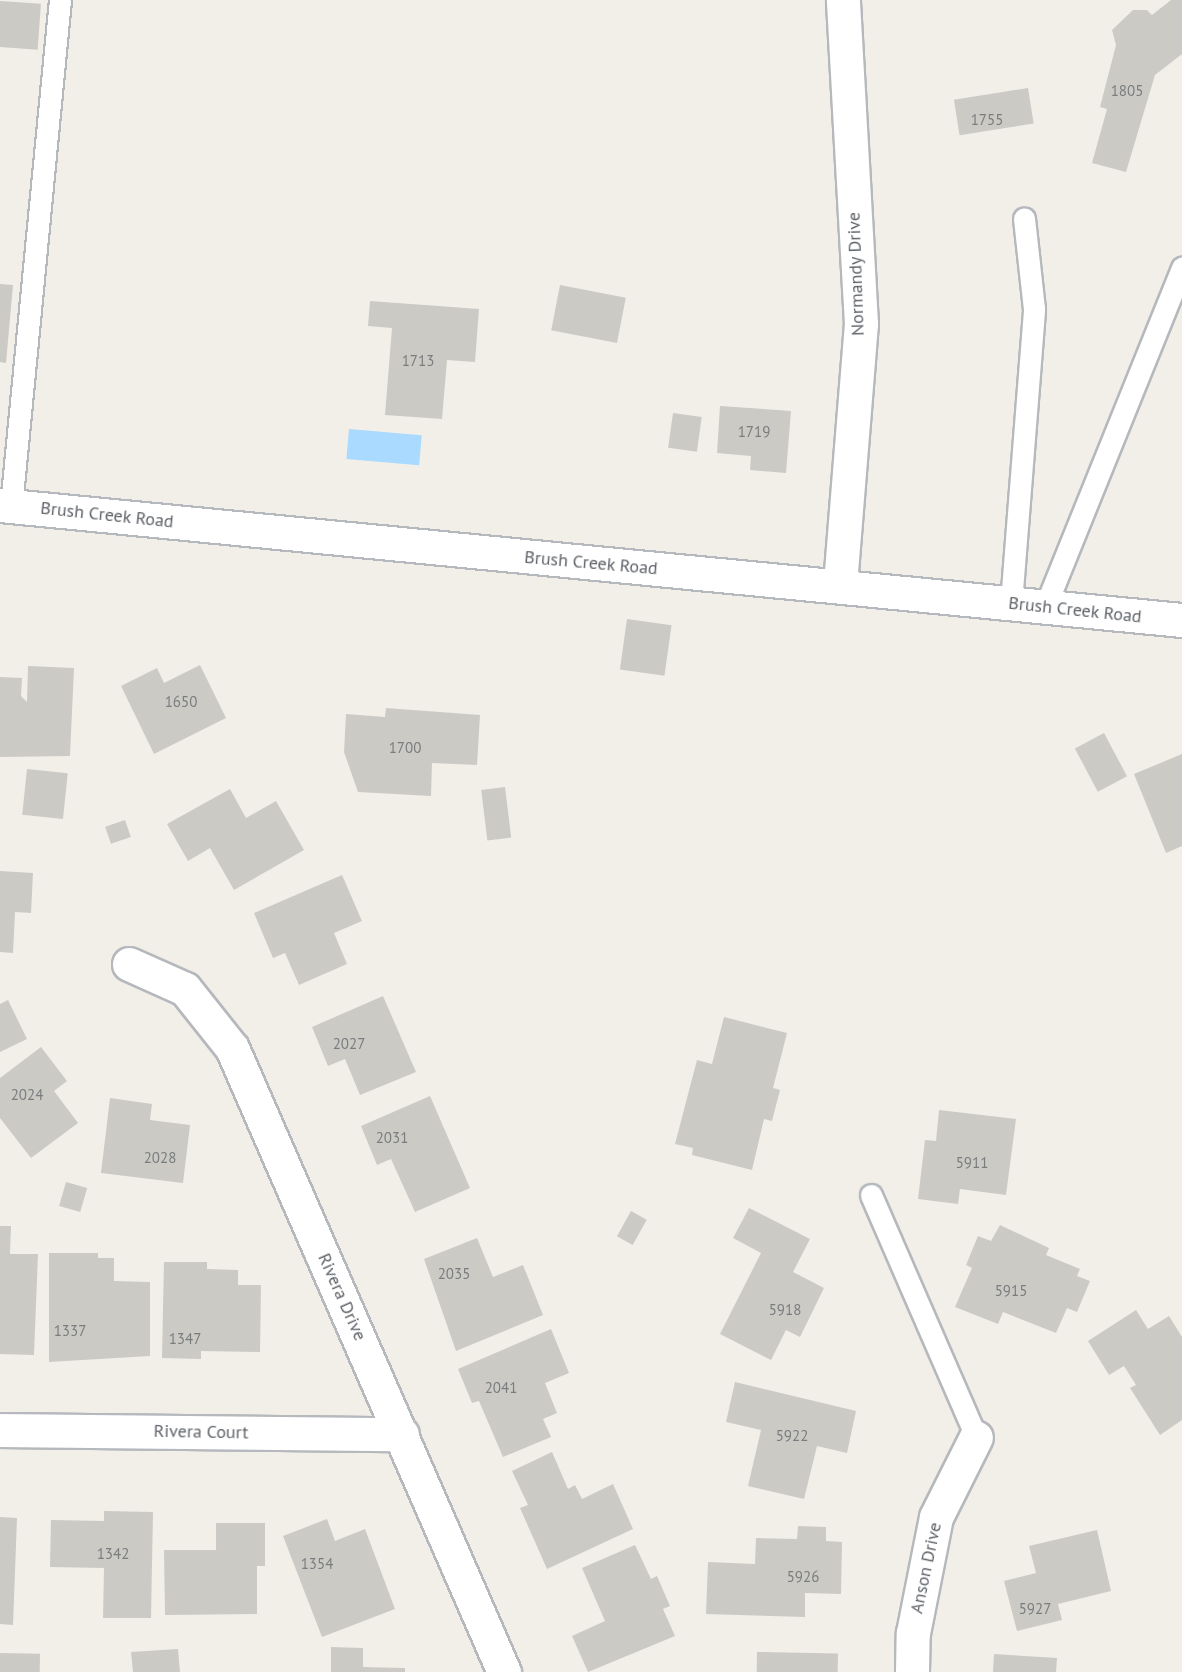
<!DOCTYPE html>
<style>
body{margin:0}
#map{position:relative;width:1182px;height:1672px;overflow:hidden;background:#f1efe8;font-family:"PT Sans",sans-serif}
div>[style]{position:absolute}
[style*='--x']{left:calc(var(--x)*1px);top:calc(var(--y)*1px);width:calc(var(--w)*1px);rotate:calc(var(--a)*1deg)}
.water>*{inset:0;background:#aadaff;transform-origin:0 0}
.building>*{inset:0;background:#cccac5;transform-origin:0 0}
.roads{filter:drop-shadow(2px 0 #b5b8bc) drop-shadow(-2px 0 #b5b8bc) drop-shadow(0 2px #b5b8bc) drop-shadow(0 -2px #b5b8bc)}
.lane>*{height:21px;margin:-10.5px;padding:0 10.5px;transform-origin:10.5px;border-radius:10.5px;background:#fff}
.street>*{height:33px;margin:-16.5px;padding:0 16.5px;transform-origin:16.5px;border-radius:16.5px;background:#fff}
.secondary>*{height:33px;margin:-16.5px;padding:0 16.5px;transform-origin:16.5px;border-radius:16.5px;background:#fff}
span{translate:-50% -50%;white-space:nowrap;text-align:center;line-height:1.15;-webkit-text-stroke:6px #fff;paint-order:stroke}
.number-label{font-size:15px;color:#7a7d7f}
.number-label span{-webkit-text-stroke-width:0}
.street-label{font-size:18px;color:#5f6368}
</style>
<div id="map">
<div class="water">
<div style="left:349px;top:429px;width:73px;height:30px;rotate:5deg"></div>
</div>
<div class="building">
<div style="clip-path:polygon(1171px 0,1182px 0,1182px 54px,1155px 75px,1126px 172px,1092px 163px,1107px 109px,1100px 107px,1116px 45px,1112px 30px,1133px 10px,1147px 10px,1152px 15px)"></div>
<div style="left:0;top:1px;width:41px;height:46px;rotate:4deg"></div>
<div style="left:1028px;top:88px;width:36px;height:75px;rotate:81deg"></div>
<div style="clip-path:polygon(0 284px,13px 285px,6px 363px,0 362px)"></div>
<div style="left:560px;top:285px;width:67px;height:46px;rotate:11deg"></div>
<div style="clip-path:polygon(370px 301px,479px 309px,475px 362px,447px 360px,442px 419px,385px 415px,392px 328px,368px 326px)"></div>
<div style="clip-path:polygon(720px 406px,791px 411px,786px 473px,750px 470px,751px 456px,717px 453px)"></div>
<div style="left:673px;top:413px;width:29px;height:35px;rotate:8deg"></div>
<div style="left:627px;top:619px;width:45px;height:51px;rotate:8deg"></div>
<div style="clip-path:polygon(200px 665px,226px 718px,154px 754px,121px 686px,157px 668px,164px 683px)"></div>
<div style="clip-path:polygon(28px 666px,74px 668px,70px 756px,0 757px,0 677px,22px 678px,21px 696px,27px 702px)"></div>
<div style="clip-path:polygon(386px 708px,480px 715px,477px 765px,432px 763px,431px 796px,358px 792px,344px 752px,346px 714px,385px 717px)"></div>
<div style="left:1104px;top:733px;width:49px;height:33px;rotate:62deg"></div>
<div style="clip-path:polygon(1182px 754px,1182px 846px,1166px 853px,1134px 774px)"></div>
<div style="left:27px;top:769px;width:41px;height:46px;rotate:6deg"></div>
<div style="left:505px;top:787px;width:51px;height:24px;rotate:83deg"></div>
<div style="clip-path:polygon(230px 789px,246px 818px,276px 801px,304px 850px,234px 890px,210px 848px,188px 861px,167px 824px)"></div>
<div style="left:125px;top:820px;width:18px;height:21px;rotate:71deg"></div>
<div style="clip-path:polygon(0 871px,33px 873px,31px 913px,15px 912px,13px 953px,0 952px)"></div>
<div style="clip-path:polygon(342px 875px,362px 921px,334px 933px,347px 964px,299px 985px,285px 953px,273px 958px,254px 913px)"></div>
<div style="clip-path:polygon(383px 996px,416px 1072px,360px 1095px,345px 1059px,328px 1066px,312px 1027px)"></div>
<div style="clip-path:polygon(8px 1000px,27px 1039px,0 1052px,0 1004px)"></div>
<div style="clip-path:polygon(724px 1017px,787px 1033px,773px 1088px,780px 1090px,772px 1121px,764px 1119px,752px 1170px,692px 1155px,693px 1148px,675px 1144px,697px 1060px,712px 1064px)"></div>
<div style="clip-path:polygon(41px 1047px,67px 1081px,54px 1091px,78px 1123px,31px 1158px,0 1118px,0 1078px)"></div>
<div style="clip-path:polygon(430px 1096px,470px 1188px,415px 1212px,391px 1159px,377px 1165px,361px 1126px)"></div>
<div style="clip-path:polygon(110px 1098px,152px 1104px,150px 1120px,190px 1125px,183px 1183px,101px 1173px)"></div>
<div style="clip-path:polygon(939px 1110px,1016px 1119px,1006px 1195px,960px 1189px,958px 1204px,918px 1199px,925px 1140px,936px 1141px)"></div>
<div style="left:66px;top:1182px;width:22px;height:25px;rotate:16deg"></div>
<div style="clip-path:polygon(749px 1208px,810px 1239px,793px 1272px,824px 1288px,800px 1337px,786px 1330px,771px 1360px,720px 1334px,761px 1253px,733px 1238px)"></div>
<div style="left:631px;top:1211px;width:18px;height:29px;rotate:29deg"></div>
<div style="clip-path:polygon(1000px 1225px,1049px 1248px,1046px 1255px,1080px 1269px,1077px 1276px,1090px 1281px,1077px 1312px,1067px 1308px,1056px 1333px,1003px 1312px,998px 1324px,955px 1307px,972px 1268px,966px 1265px,978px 1236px,991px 1241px)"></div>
<div style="clip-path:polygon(0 1226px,11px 1226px,10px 1254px,38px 1254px,34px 1355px,0 1354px)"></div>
<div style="clip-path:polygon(477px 1238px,493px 1277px,523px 1265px,543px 1315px,456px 1351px,424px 1259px)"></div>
<div style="clip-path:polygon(49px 1253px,98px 1253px,98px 1258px,114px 1258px,114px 1281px,150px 1282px,150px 1356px,49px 1362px)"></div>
<div style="clip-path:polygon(164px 1262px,207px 1262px,207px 1269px,238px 1270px,238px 1285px,261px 1285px,260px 1352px,201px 1351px,201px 1359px,162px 1358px)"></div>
<div style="clip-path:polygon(1136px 1310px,1148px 1329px,1169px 1316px,1182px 1337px,1182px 1420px,1160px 1435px,1130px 1388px,1136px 1385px,1124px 1366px,1109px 1375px,1088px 1341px)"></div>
<div style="clip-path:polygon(551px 1329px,569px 1373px,545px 1383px,557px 1413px,543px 1419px,551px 1437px,503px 1457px,479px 1401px,472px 1403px,458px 1369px)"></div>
<div style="clip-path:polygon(735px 1382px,856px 1411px,847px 1453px,817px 1446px,804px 1499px,748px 1486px,761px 1430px,726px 1422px)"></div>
<div style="clip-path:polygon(552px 1452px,568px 1489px,575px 1485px,582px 1499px,613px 1484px,633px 1529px,547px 1569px,520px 1508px,528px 1505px,512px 1471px)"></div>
<div style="clip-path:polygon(104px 1511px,153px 1512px,151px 1618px,103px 1618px,104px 1568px,50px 1567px,51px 1520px,104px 1521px)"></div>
<div style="clip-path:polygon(0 1517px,17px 1518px,13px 1625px,0 1624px)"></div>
<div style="clip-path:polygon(327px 1519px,335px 1541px,365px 1529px,395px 1609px,322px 1637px,283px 1536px)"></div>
<div style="clip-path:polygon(216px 1523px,265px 1523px,265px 1566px,257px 1566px,257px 1614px,165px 1615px,164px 1550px,216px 1550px)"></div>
<div style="clip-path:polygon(798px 1526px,826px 1527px,826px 1541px,842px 1542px,841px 1594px,805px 1593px,805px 1617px,706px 1614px,708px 1562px,755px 1564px,756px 1538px,797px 1539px)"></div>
<div style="clip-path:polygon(1097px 1530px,1111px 1591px,1058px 1604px,1062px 1620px,1017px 1631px,1004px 1581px,1036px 1573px,1029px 1546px)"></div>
<div style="clip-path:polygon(635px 1545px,651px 1579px,657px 1576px,670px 1606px,663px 1609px,675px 1636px,588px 1672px,572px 1636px,605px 1621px,582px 1568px)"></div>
<div style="clip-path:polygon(331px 1647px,363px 1648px,363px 1667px,405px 1668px,405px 1672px,331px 1672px)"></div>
<div style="clip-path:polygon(178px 1649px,180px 1672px,133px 1672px,131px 1652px)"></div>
<div style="left:757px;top:1652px;width:81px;height:20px;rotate:1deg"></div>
<div style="left:0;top:1653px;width:40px;height:19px;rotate:1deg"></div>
<div style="clip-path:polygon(994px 1654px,1057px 1658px,1056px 1672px,993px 1672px)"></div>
</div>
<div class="roads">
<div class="lane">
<div style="--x:11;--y:506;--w:508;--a:-84.47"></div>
<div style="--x:1011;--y:603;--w:295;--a:-85.5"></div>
<div style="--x:1034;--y:309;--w:91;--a:-96.3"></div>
<div style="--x:1045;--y:607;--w:366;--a:-68"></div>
<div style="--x:871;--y:1195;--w:264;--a:66.5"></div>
</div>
<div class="street">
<div style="--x:840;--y:584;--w:261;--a:-85.4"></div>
<div style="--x:861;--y:324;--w:324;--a:-93.2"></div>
<div style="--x:129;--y:964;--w:61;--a:24.1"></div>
<div style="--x:185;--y:989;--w:75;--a:51.5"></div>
<div style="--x:232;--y:1048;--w:681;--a:66.45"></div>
<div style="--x:0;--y:1430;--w:402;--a:0.6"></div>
<div style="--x:912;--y:1672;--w:39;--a:-89"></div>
<div style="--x:913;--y:1633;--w:118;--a:-78.8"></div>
<div style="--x:936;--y:1517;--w:89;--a:-63.4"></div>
</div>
<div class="secondary">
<div style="--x:0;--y:505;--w:1188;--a:5.56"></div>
</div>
</div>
<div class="number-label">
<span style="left:1127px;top:91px">1805</span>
<span style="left:987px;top:120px">1755</span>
<span style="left:418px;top:361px">1713</span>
<span style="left:754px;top:432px">1719</span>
<span style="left:181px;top:702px">1650</span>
<span style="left:405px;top:748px">1700</span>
<span style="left:349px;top:1044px">2027</span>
<span style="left:27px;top:1095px">2024</span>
<span style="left:392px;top:1138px">2031</span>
<span style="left:160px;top:1158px">2028</span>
<span style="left:972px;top:1163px">5911</span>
<span style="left:454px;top:1274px">2035</span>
<span style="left:1011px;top:1291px">5915</span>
<span style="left:785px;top:1310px">5918</span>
<span style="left:70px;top:1331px">1337</span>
<span style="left:185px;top:1339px">1347</span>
<span style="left:501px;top:1388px">2041</span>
<span style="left:792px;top:1436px">5922</span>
<span style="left:113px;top:1554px">1342</span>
<span style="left:317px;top:1564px">1354</span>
<span style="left:803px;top:1577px">5926</span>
<span style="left:1035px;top:1609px">5927</span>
</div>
<div class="street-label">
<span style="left:856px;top:274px;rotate:-92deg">Normandy Drive</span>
<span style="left:107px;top:515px;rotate:6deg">Brush Creek Road</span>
<span style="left:591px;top:563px;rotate:5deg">Brush Creek Road</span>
<span style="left:1075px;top:610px;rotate:6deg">Brush Creek Road</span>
<span style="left:342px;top:1297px;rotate:66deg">Rivera Drive</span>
<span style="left:201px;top:1432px;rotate:1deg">Rivera Court</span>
<span style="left:926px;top:1568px;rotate:-78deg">Anson Drive</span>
</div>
</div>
